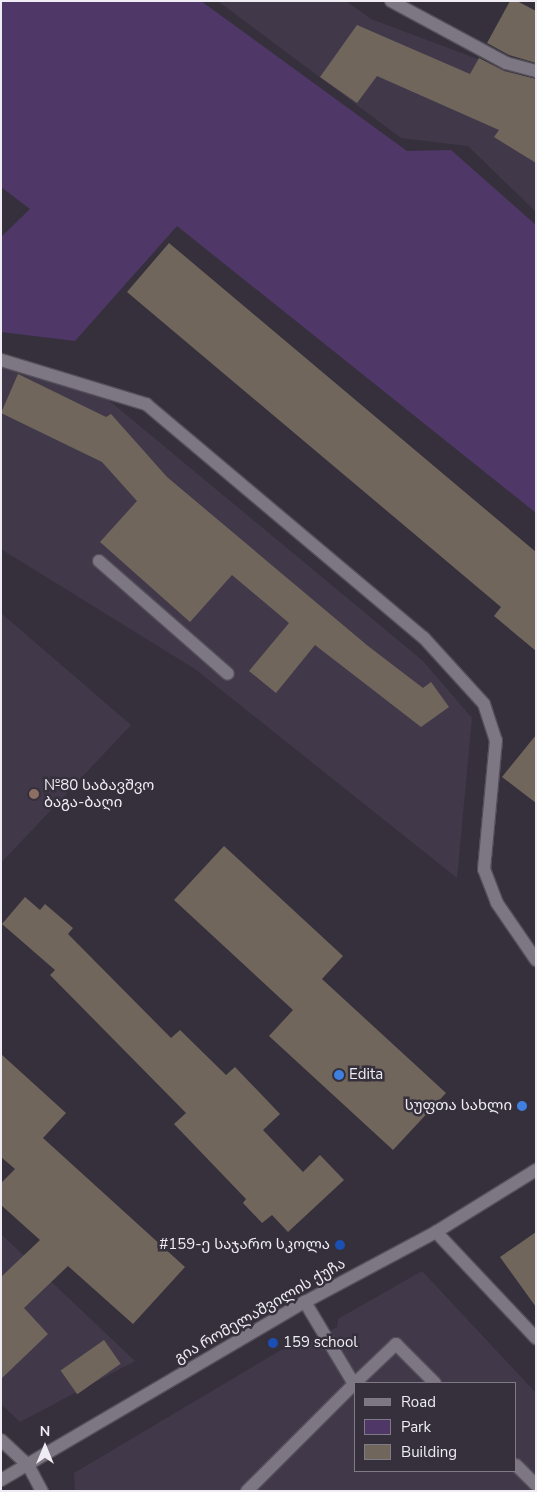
<!DOCTYPE html>
<meta charset="utf-8">
<style>
body{margin:0}
#map{position:relative;width:537px;height:1492px;overflow:hidden;background:#35303c;font-family:"Nunito Sans","Noto Sans Georgian",sans-serif}
div>[style]{position:absolute}
[style*='--x']{left:calc(var(--x)*1px);top:calc(var(--y)*1px);width:calc(var(--w)*1px);rotate:calc(var(--a)*1deg)}
.built>*{inset:0;background:#41394a}
.green>*{inset:0;background:#4f3767}
.building>*{inset:0;background:#71665c;transform-origin:0 0}
.roads{filter:drop-shadow(1px 0 #544f59) drop-shadow(-1px 0 #544f59) drop-shadow(0 1px #544f59) drop-shadow(0 -1px #544f59)}
.minor>*{height:12px;margin:-6px;padding:0 6px;transform-origin:6px;border-radius:6px;background:#7d7784}
.dots>*{width:14px;height:14px;translate:-50% -50%;box-sizing:border-box;border:2px solid #35303c;border-radius:50%}
span{translate:-50% -50%;white-space:nowrap;text-align:center;line-height:1.15;-webkit-text-stroke:5px #35303c;paint-order:stroke}
.poi-label{font-size:15px;color:#efecf4}
.left{translate:0 -50%;text-align:left}
.right{translate:-100% -50%;text-align:right}
.street-label{font-size:15px;color:#efecf4}
.frame{position:absolute;inset:0;border:2px solid #efecf4;pointer-events:none}
.legend{position:absolute;left:354px;top:1382px;width:162px;height:90px;box-sizing:border-box;background:#35303c;border:1px solid #7f7b86;margin:0;padding:6px 9px;list-style:none;font-size:15px;color:#efecf4}
.legend li{display:flex;align-items:center;gap:10px;height:25px}
.legend b{width:25px;border:1px solid #7f7b86}
.north{position:absolute;left:20px;top:1422px;width:50px;height:50px;-webkit-text-stroke:4px #35303c;paint-order:stroke;rotate:0deg;font-size:14px;font-weight:700;line-height:20px;text-align:center;color:#efecf4}
.north::after{content:'';display:block;margin:auto;width:18px;height:22px;background:#efecf4;clip-path:polygon(50% 0,100% 100%,50% 72%,0 100%)}
</style>
<div id="map">
<div class="built">
<div style="clip-path:polygon(218px 1px,346px 1px,371px 19px,536px 81px,536px 212px,468px 146px,401px 138px)"></div>
<div style="clip-path:polygon(1px 366px,106px 398px,423px 661px,472px 718px,457px 878px,195px 669px,1px 549px)"></div>
<div style="clip-path:polygon(1px 613px,131px 725px,1px 863px)"></div>
<div style="clip-path:polygon(1px 1234px,135px 1361px,20px 1422px,1px 1404px)"></div>
<div style="clip-path:polygon(evenodd,422px 1271px,536px 1393px,536px 1491px,75px 1491px,74px 1473px,303px 1337px,313px 1340px,337px 1327px,338px 1319px,422px 1271px,356px 1383px,516px 1383px,516px 1471px,356px 1471px,356px 1383px)"></div>
</div>
<div class="green">
<div style="clip-path:polygon(1px 1px,201px 1px,407px 151px,451px 150px,536px 225px,536px 513px,177px 226px,75px 341px,1px 332px,1px 237px,30px 209px,1px 187px)"></div>
</div>
<div class="building">
<div style="clip-path:polygon(510px 1px,517px 1px,536px 11px,536px 63px,509px 55px,487px 43px)"></div>
<div style="clip-path:polygon(357px 25px,470px 74px,479px 58px,504px 71px,536px 79px,536px 163px,494px 137px,499px 130px,377px 76px,357px 103px,320px 77px)"></div>
<div style="clip-path:polygon(169px 243px,536px 552px,536px 651px,494px 616px,501px 607px,127px 292px)"></div>
<div style="clip-path:polygon(18px 374px,106px 417px,111px 414px,167px 477px,368px 646px,423px 688px,431px 682px,449px 707px,421px 727px,315px 645px,276px 693px,249px 671px,289px 623px,232px 575px,190px 622px,100px 542px,137px 501px,102px 462px,1px 413px)"></div>
<div style="clip-path:polygon(536px 735px,536px 803px,502px 777px)"></div>
<div style="clip-path:polygon(224px 846px,343px 956px,322px 979px,446px 1093px,393px 1150px,269px 1036px,293px 1010px,174px 900px)"></div>
<div style="clip-path:polygon(25px 897px,40px 910px,45px 904px,73px 928px,68px 934px,171px 1038px,180px 1030px,226px 1075px,235px 1067px,280px 1114px,263px 1130px,303px 1172px,320px 1155px,344px 1180px,288px 1232px,272px 1215px,262px 1223px,243px 1203px,246px 1199px,174px 1124px,186px 1113px,50px 975px,55px 970px,2px 924px)"></div>
<div style="clip-path:polygon(1px 1054px,66px 1113px,43px 1138px,185px 1267px,133px 1324px,68px 1266px,24px 1308px,48px 1334px,1px 1379px,1px 1277px,40px 1240px,1px 1205px,1px 1183px,15px 1169px,1px 1157px)"></div>
<div style="clip-path:polygon(536px 1232px,536px 1307px,500px 1257px)"></div>
<div style="left:104px;top:1340px;width:29px;height:53px;rotate:55deg"></div>
</div>
<div class="roads">
<div class="minor">
<div style="--x:391;--y:1;--w:131;--a:28.3"></div>
<div style="--x:506;--y:63;--w:31;--a:15"></div>
<div style="--x:1;--y:360;--w:152;--a:16.9"></div>
<div style="--x:146;--y:404;--w:363;--a:40.1"></div>
<div style="--x:424;--y:638;--w:89;--a:47.7"></div>
<div style="--x:484;--y:704;--w:38;--a:72"></div>
<div style="--x:496;--y:740;--w:130;--a:95.3"></div>
<div style="--x:484;--y:869;--w:36;--a:69"></div>
<div style="--x:497;--y:903;--w:69;--a:55.6"></div>
<div style="--x:99;--y:561;--w:171;--a:41.2"></div>
<div style="--x:436;--y:1232;--w:146;--a:46.7"></div>
<div style="--x:354;--y:1384;--w:58;--a:-43.6"></div>
<div style="--x:396;--y:1344;--w:55;--a:45"></div>
<div style="--x:1;--y:1440;--w:37;--a:43"></div>
<div style="--x:28;--y:1465;--w:30;--a:62"></div>
<div style="--x:516;--y:1465;--w:28;--a:45"></div>
<div style="--x:1;--y:1480;--w:352;--a:-30.4"></div>
<div style="--x:305;--y:1302;--w:149;--a:-28.1"></div>
<div style="--x:436;--y:1232;--w:118;--a:-31.8"></div>
<div style="--x:247;--y:1491;--w:151;--a:-45"></div>
<div style="--x:354;--y:1384;--w:96;--a:-120.9"></div>
</div>
</div>
<div class="dots">
<div style="left:34px;top:794px;background:#8d6e63"></div>
<div style="left:339px;top:1075px;background:#3f7fe0"></div>
<div style="left:522px;top:1106px;background:#3f7fe0"></div>
<div style="left:340px;top:1245px;background:#1a4fb4"></div>
<div style="left:273px;top:1343px;background:#1a4fb4"></div>
</div>
<div class="poi-label">
<span class="left" style="left:44px;top:794px">№80 საბავშვო<br>ბაგა-ბაღი</span>
<span class="left" style="left:349px;top:1075px">Edita</span>
<span class="right" style="left:512px;top:1106px">სუფთა სახლი</span>
<span class="right" style="left:330px;top:1245px">#159-ე საჯარო სკოლა</span>
<span class="left" style="left:283px;top:1343px">159 school</span>
</div>
<div class="street-label">
<span style="left:260px;top:1311px;rotate:-30deg">გია რომელაშვილის ქუჩა</span>
</div>
<div class="frame"></div>
<ul class="legend">
<li><b style="height:6px;background:#7d7784"></b>Road</li>
<li><b style="height:14px;background:#4f3767"></b>Park</li>
<li><b style="height:14px;background:#71665c"></b>Building</li>
</ul>
<div class="north">N</div>
</div>
